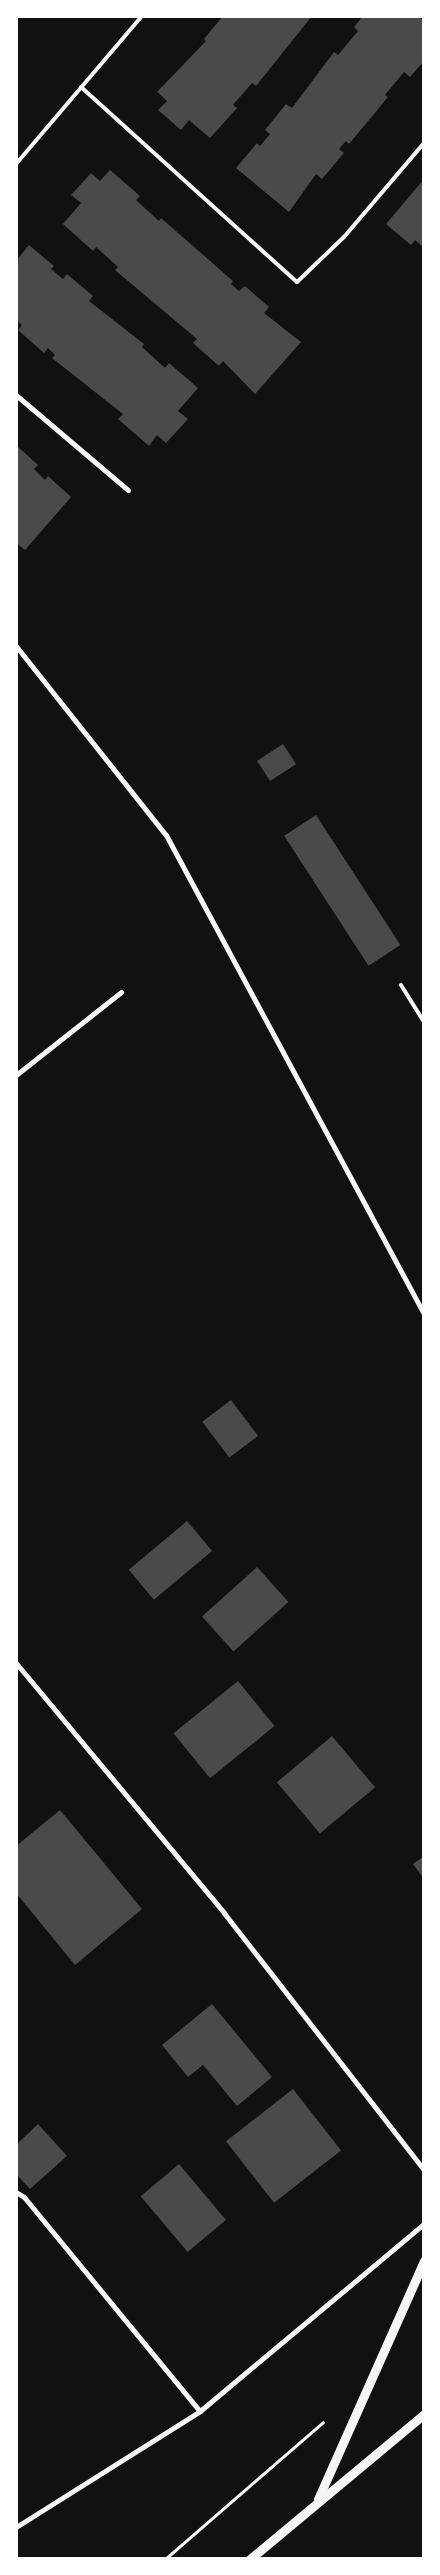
<!DOCTYPE html>
<style>
body{margin:0}
#map{position:relative;width:440px;height:2575px;overflow:hidden;background:#111;font-family:Raleway,sans-serif}
div>[style]{position:absolute}
[style*='--x']{left:calc(var(--x)*1px);top:calc(var(--y)*1px);width:calc(var(--w)*1px);rotate:calc(var(--a)*1deg)}
.building>*{inset:0;background:#4a4a4a;transform-origin:0 0}
.path>*{height:3px;margin:-1.5px;padding:0 1.5px;transform-origin:1.5px;border-radius:1.5px;background:#f5f5f5}
.service>*{height:4px;margin:-2px;padding:0 2px;transform-origin:2px;border-radius:2px;background:#f5f5f5}
.minor>*{height:5px;margin:-2.5px;padding:0 2.5px;transform-origin:2.5px;border-radius:2.5px;background:#f5f5f5}
.tertiary>*{height:9px;margin:-4.5px;padding:0 4.5px;transform-origin:4.5px;border-radius:4.5px;background:#f5f5f5}
span{translate:-50% -50%;white-space:nowrap;text-align:center;line-height:1.15;-webkit-text-stroke:5px #fff;paint-order:stroke}
.frame{position:absolute;inset:0;border:18px solid #fff;pointer-events:none}
</style>
<div id="map">
<div class="building">
<div style="clip-path:polygon(223px 16px,312px 16px,256px 86px,252px 83px,233px 105px,237px 108px,210px 138px,189px 120px,181px 130px,158px 110px,167px 101px,157px 92px,206px 41px,204px 39px)"></div>
<div style="clip-path:polygon(363px 16px,418px 16px,424px 21px,424px 61px,410px 77px,404px 72px,385px 95px,388px 97px,349px 144px,346px 141px,339px 149px,344px 153px,322px 179px,316px 174px,289px 212px,236px 168px,257px 143px,260px 146px,270px 134px,265px 130px,286px 104px,292px 108px,334px 52px,338px 55px,358px 31px,354px 27px)"></div>
<div style="clip-path:polygon(110px 170px,140px 196px,136px 200px,159px 221px,161px 218px,233px 281px,231px 284px,239px 291px,245px 286px,269px 307px,264px 313px,301px 342px,255px 394px,223px 361px,219px 366px,193px 343px,197px 339px,115px 270px,118px 267px,96px 247px,93px 251px,63px 224px,81px 203px,71px 195px,91px 173px,100px 181px)"></div>
<div style="clip-path:polygon(424px 179px,424px 248px,415px 240px,411px 245px,386px 224px)"></div>
<div style="clip-path:polygon(29px 245px,54px 266px,51px 269px,63px 279px,67px 274px,93px 296px,89px 301px,144px 344px,142px 347px,165px 368px,169px 363px,198px 388px,178px 411px,188px 419px,166px 443px,157px 435px,149px 446px,118px 419px,123px 414px,52px 358px,55px 355px,48px 348px,44px 353px,18px 330px,22px 325px,16px 320px,16px 261px)"></div>
<div style="clip-path:polygon(16px 445px,38px 465px,34px 469px,45px 480px,48px 476px,71px 497px,25px 550px,16px 543px)"></div>
<div style="left:283px;top:744px;width:24px;height:31px;rotate:57deg"></div>
<div style="left:316px;top:815px;width:155px;height:38px;rotate:57deg"></div>
<div style="left:231px;top:1400px;width:45px;height:36px;rotate:53deg"></div>
<div style="left:187px;top:1521px;width:39px;height:76px;rotate:50deg"></div>
<div style="left:257px;top:1567px;width:47px;height:74px;rotate:48deg"></div>
<div style="left:238px;top:1681px;width:58px;height:83px;rotate:51deg"></div>
<div style="left:332px;top:1736px;width:67px;height:72px;rotate:50deg"></div>
<div style="clip-path:polygon(60px 1810px,142px 1909px,75px 1965px,16px 1893px,16px 1846px)"></div>
<div style="clip-path:polygon(424px 1856px,424px 1879px,413px 1864px)"></div>
<div style="clip-path:polygon(212px 2004px,272px 2077px,237px 2106px,203px 2065px,188px 2077px,162px 2045px)"></div>
<div style="left:293px;top:2089px;width:78px;height:85px;rotate:52deg"></div>
<div style="clip-path:polygon(38px 2124px,67px 2156px,30px 2189px,16px 2174px,16px 2145px)"></div>
<div style="left:179px;top:2164px;width:73px;height:50px;rotate:50deg"></div>
</div>
<div class="path">
<div style="--x:165;--y:2559;--w:209;--a:-40.9"></div>
</div>
<div class="service">
<div style="--x:81;--y:87;--w:291;--a:42.1"></div>
<div style="--x:297;--y:282;--w:65;--a:-43.8"></div>
<div style="--x:344;--y:237;--w:123;--a:-49.6"></div>
<div style="--x:16;--y:164;--w:194;--a:-49.6"></div>
<div style="--x:401;--y:985;--w:44;--a:58.1"></div>
</div>
<div class="minor">
<div style="--x:16;--y:395;--w:147;--a:40.3"></div>
<div style="--x:16;--y:646;--w:241;--a:51.6"></div>
<div style="--x:166;--y:835;--w:544;--a:61.69"></div>
<div style="--x:16;--y:1075;--w:134;--a:-38.3"></div>
<div style="--x:16;--y:1663;--w:325;--a:50.2"></div>
<div style="--x:224;--y:1913;--w:326;--a:52.1"></div>
<div style="--x:16;--y:2192;--w:9;--a:32"></div>
<div style="--x:24;--y:2197;--w:277;--a:50.6"></div>
<div style="--x:16;--y:2527;--w:218;--a:-32.2"></div>
<div style="--x:200;--y:2411;--w:292;--a:-39.9"></div>
</div>
<div class="tertiary">
<div style="--x:318;--y:2499;--w:261;--a:-66"></div>
<div style="--x:250;--y:2559;--w:226;--a:-39.8"></div>
</div>
<div class="frame"></div>
</div>
